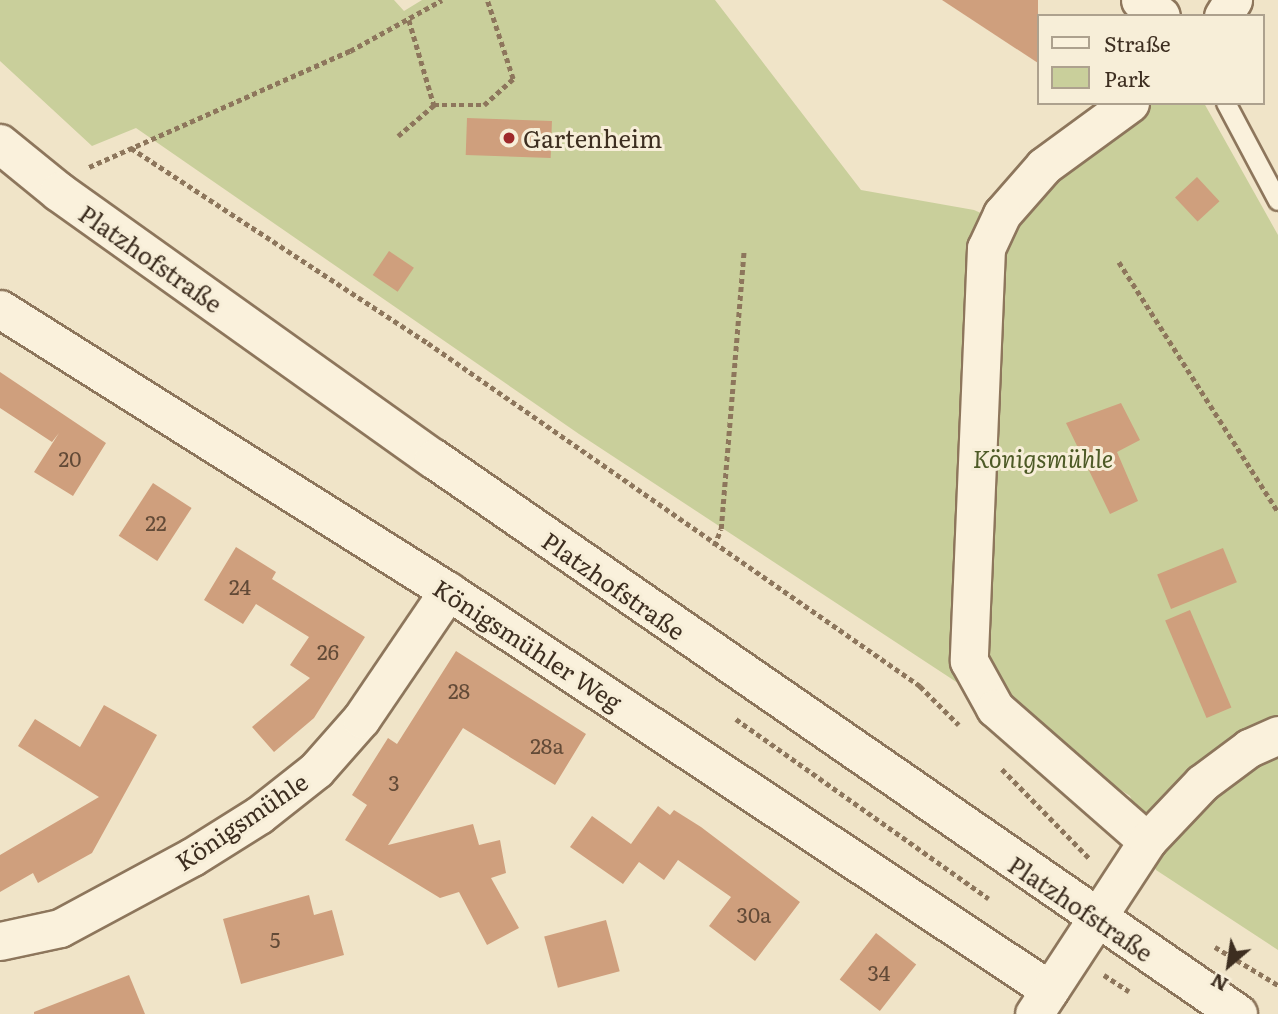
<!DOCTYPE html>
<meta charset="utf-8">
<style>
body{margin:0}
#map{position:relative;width:1278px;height:1014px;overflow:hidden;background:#f0e4c8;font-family:Literata,serif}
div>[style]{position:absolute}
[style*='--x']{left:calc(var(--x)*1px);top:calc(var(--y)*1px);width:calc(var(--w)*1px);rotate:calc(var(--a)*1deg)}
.green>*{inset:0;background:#c9cf9b}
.building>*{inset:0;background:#cf9f7d;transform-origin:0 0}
.path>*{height:4.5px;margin-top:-2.25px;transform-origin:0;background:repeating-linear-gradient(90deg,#8d765c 0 5px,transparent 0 8.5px)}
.roads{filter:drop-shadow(2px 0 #8d765c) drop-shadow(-2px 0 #8d765c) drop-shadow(0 2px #8d765c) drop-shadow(0 -2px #8d765c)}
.lane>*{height:18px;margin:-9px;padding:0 9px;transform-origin:9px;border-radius:9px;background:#faf1dc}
.street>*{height:37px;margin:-18.5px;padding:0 18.5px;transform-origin:18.5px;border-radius:18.5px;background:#faf1dc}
.secondary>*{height:38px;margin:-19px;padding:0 19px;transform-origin:19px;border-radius:19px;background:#faf1dc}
.dots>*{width:19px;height:19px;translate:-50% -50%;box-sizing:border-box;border:4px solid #f7eed8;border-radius:50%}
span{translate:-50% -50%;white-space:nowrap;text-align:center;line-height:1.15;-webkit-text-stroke:6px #f7eed8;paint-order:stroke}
.number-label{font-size:21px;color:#624a37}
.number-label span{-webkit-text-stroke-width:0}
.poi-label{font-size:24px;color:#3d2e20}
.left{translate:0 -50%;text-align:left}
.street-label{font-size:24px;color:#3d2e20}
.park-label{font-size:24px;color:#4d5a26;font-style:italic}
.legend{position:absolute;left:1037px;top:14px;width:228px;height:91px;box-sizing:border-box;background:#f7eed8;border:2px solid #ada18e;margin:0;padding:9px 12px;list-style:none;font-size:21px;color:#3d2e20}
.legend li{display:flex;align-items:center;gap:14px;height:35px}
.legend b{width:35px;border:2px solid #ada18e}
.north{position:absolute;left:1194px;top:930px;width:70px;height:70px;-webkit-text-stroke:5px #f7eed8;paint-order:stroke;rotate:209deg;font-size:19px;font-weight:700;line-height:28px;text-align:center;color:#3d2e20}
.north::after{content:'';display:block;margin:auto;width:24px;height:32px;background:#3d2e20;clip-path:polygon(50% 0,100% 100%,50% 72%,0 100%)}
</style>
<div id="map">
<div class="green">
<div style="clip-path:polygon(0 0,394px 0,404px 11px,422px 0,715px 0,861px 190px,974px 210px,1008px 225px,1025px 203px,1152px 103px,1204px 103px,1278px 235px,1278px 950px,1156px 870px,1130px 796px,579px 434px,136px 128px,92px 146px,0 61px)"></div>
</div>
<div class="building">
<div style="clip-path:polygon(942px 0,1038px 0,1038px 63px)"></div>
<div style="left:467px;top:118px;width:85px;height:37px;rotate:2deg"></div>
<div style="left:1197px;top:177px;width:33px;height:30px;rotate:47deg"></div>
<div style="left:389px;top:251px;width:30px;height:29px;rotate:34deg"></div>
<div style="clip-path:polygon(0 372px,106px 443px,73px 496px,34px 472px,59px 433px,52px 442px,0 408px)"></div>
<div style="clip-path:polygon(1121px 403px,1140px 440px,1117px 452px,1138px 501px,1110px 514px,1066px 423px)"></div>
<div style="left:153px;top:483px;width:46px;height:63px;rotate:33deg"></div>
<div style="clip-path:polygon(236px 547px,276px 572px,272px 579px,365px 637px,314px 718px,274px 752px,252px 727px,310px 678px,290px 665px,309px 637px,256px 604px,243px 624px,204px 600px)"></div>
<div style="left:1223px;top:548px;width:37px;height:71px;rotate:68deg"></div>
<div style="left:1190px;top:610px;width:106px;height:27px;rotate:67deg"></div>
<div style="clip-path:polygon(456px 651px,586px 734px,555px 785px,463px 728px,388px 845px,473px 824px,479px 845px,500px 840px,506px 873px,491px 878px,519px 928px,487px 945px,459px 892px,440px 898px,345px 840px,367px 805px,352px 795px,388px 738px,397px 744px)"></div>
<div style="clip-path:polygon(104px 705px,157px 735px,92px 853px,38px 883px,33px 873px,0 892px,0 855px,99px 797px,18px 746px,35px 719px,80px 747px)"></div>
<div style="clip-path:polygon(658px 806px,670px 815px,674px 810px,701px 827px,800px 902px,755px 961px,709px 926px,731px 897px,678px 860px,664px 880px,639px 862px,623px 884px,570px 847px,592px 816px,631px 844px)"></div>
<div style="clip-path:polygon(309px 895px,314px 915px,332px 910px,344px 955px,241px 984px,223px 919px)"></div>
<div style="left:606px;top:920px;width:53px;height:64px;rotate:75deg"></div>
<div style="left:876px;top:933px;width:51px;height:59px;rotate:38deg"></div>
<div style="clip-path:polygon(129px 975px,145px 1014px,34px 1014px,34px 1012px)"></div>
</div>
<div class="path">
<div style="--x:409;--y:20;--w:89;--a:73.6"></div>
<div style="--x:434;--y:105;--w:50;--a:0"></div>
<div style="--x:484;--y:105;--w:39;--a:-42"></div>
<div style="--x:513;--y:79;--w:83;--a:-108.2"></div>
<div style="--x:398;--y:136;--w:48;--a:-40.7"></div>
<div style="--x:131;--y:148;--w:355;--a:33.3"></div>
<div style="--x:428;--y:343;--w:600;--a:34.88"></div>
<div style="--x:920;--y:686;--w:55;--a:45"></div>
<div style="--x:89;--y:167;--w:286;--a:-24"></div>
<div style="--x:350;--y:51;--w:105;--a:-29"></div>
<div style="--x:1119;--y:262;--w:296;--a:57.5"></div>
<div style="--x:714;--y:546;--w:18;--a:-68"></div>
<div style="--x:721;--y:529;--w:280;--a:-85.3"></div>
<div style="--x:736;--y:719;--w:310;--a:35.4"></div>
<div style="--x:1002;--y:769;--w:127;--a:45.6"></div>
<div style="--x:1215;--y:947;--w:74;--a:31.1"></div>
<div style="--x:1104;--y:975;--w:30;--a:33"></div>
</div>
<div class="roads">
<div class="lane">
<div style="--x:1226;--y:103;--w:111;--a:62"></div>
</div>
<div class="street">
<div style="--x:1140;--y:0;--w:26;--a:37"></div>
<div style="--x:1223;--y:16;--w:19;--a:-58"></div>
<div style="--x:1130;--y:103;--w:107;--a:143.8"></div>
<div style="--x:1044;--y:166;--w:64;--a:131.2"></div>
<div style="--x:1002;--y:214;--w:38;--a:115"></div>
<div style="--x:986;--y:248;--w:413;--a:92.4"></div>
<div style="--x:969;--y:661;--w:54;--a:61"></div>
<div style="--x:995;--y:708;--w:202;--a:41.2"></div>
<div style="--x:0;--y:309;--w:529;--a:32.19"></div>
<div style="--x:448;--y:591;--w:722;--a:33.54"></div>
<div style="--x:0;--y:941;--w:61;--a:-12.2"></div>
<div style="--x:60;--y:928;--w:150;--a:-28.3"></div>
<div style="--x:192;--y:857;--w:79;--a:-32.1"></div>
<div style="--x:259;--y:815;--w:73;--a:-38.3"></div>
<div style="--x:316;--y:770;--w:68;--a:-48.6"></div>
<div style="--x:361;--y:719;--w:155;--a:-55.8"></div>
<div style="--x:1034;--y:1014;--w:207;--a:-56.8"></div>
<div style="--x:1147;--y:841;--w:80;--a:-46.5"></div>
<div style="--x:1202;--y:783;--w:59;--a:-36.7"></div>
<div style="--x:1249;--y:748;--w:32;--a:-24"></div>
</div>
<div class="secondary">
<div style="--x:0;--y:144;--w:76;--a:39.1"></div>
<div style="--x:59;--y:192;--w:460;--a:35.5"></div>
<div style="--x:434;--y:459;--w:977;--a:34.62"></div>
</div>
</div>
<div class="dots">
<div style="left:509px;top:138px;background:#9e2a2b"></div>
</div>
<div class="number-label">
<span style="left:70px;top:458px">20</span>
<span style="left:156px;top:522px">22</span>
<span style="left:240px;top:586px">24</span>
<span style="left:328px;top:651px">26</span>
<span style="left:459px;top:690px">28</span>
<span style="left:547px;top:745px">28a</span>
<span style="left:394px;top:782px">3</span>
<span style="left:754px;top:914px">30a</span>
<span style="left:275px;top:939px">5</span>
<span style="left:879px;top:972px">34</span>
</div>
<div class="poi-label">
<span class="left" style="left:523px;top:138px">Gartenheim</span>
</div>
<div class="street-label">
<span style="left:151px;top:258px;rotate:35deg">Platzhofstraße</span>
<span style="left:614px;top:585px;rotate:35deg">Platzhofstraße</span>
<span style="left:528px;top:644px;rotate:33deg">Königsmühler Weg</span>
<span style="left:241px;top:821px;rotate:-34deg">Königsmühle</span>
<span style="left:1081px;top:908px;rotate:34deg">Platzhofstraße</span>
</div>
<div class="park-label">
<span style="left:1043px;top:458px">Königsmühle</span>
</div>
<ul class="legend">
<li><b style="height:9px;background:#faf1dc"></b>Straße</li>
<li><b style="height:19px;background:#c9cf9b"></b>Park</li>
</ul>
<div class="north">N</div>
</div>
